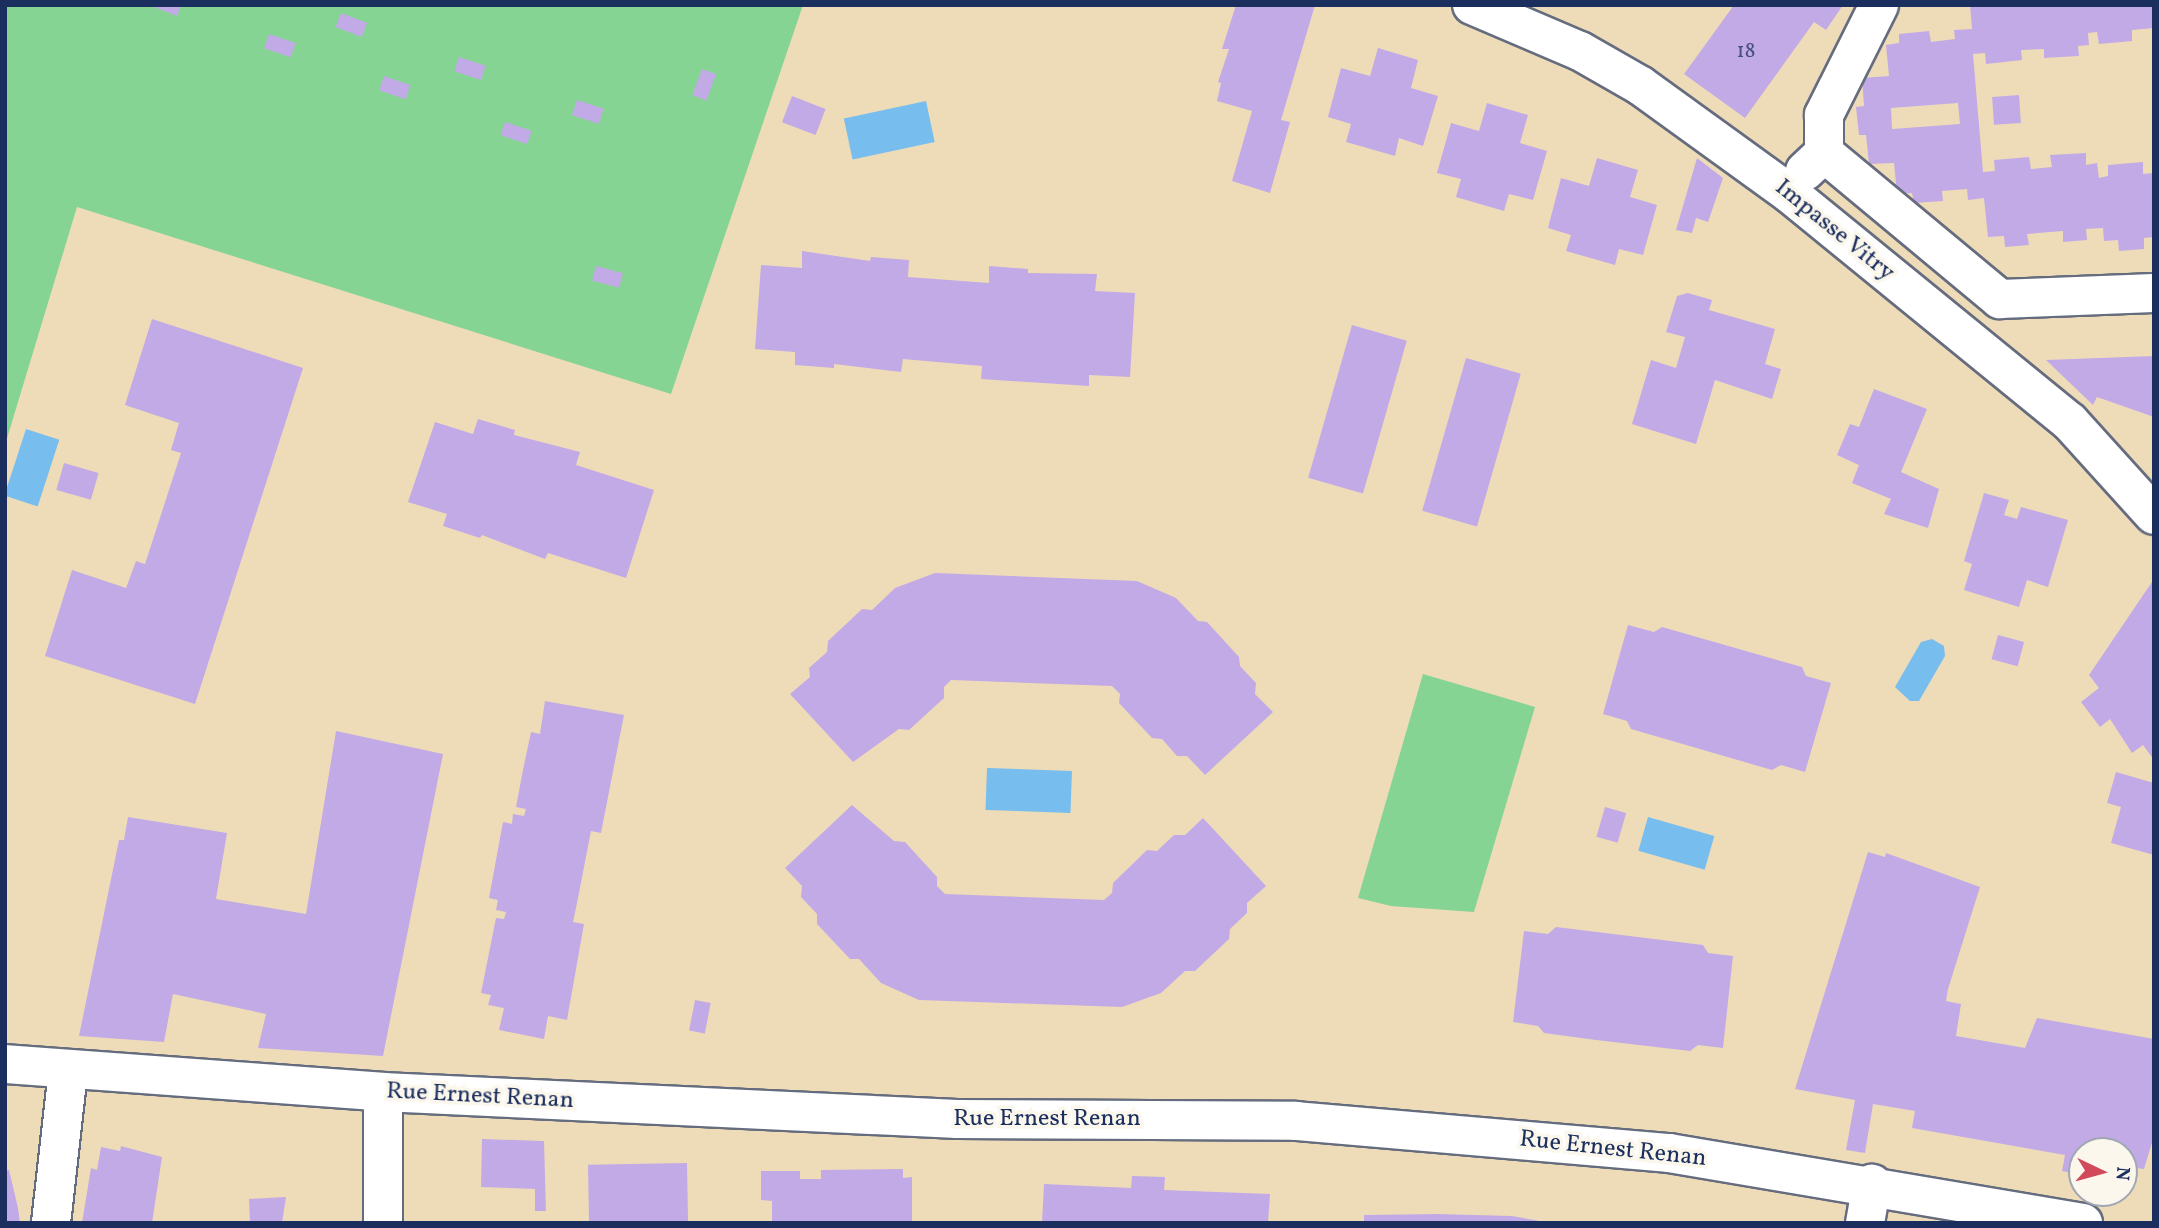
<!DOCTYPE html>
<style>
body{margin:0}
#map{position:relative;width:2159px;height:1228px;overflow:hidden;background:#eedcb9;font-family:Vollkorn,serif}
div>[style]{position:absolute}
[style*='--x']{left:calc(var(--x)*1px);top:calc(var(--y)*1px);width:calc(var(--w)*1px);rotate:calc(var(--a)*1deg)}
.green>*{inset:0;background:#85d494}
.water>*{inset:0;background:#77bdee;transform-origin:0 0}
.building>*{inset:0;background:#c2aae6;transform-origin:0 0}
.roads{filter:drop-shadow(2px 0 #656c7e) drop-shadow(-2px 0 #656c7e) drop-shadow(0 2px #656c7e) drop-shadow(0 -2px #656c7e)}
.minor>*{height:38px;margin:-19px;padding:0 19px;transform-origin:19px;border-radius:19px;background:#fff}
span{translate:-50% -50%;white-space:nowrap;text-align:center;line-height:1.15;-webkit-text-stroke:7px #fbf7ec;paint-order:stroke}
.number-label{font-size:21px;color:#454e80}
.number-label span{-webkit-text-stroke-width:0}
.street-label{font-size:24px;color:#1b2f5e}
.frame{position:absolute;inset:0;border:7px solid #1b2f5e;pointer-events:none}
.north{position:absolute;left:2068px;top:1137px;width:70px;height:70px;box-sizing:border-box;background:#fbf7ec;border:2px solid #a1a7b3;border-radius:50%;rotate:95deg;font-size:19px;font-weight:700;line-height:28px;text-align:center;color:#1b2f5e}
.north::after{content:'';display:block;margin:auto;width:24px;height:32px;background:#d1495b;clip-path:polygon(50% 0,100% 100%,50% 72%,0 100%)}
</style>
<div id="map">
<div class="green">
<div style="clip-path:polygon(5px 5px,803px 5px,671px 394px,77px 207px,5px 445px)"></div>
<div style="clip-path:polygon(1423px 674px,1535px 707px,1474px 912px,1391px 906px,1358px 898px)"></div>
</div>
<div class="water">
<div style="left:926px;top:101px;width:42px;height:84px;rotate:78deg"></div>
<div style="left:26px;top:429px;width:35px;height:70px;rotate:18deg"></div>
<div style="clip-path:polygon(1932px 639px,1944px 646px,1945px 656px,1919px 701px,1910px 701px,1895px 687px,1921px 642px)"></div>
<div style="left:987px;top:768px;width:85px;height:42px;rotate:2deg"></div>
<div style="left:1648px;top:817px;width:69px;height:35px;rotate:16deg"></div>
</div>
<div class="building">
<div style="clip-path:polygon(149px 5px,181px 5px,177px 16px)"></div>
<div style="clip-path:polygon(1236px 5px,1315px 5px,1281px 120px,1290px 122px,1270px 193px,1232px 181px,1252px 111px,1217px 101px,1221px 83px,1218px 82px,1229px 49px,1222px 49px)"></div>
<div style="clip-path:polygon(1734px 5px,1843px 5px,1826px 30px,1814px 22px,1745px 118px,1684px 74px)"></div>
<div style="clip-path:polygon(evenodd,1970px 5px,2154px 5px,2154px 28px,2132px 30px,2132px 41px,2099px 44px,2097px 32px,2088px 33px,2089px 45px,2078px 46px,2079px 56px,2044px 58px,2044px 49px,2021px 50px,2022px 60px,1986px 64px,1985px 53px,1973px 54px,1983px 172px,1995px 171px,1994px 160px,2029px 157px,2031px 169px,2052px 167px,2050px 155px,2086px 153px,2086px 165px,2097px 163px,2099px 178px,2108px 176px,2108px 165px,2143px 162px,2143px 174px,2154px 173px,2154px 237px,2144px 238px,2144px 249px,2119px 251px,2118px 240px,2104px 241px,2103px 228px,2086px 229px,2087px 240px,2063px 242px,2063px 231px,2027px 234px,2029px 245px,2005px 247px,2004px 236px,1988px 237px,1984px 198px,1968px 200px,1967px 189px,1942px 191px,1943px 201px,1914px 203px,1912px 193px,1897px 194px,1894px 163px,1869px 164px,1866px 135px,1859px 135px,1856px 107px,1864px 106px,1862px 78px,1889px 76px,1886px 45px,1899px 43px,1899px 34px,1929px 31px,1931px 42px,1955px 39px,1954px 30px,1972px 29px,1970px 5px,1958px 103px,1960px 124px,1892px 129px,1891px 108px,1958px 103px)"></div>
<div style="left:341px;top:13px;width:28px;height:15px;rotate:21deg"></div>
<div style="left:269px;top:34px;width:28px;height:15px;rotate:19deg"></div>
<div style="clip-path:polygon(1378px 48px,1418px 60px,1411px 88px,1438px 96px,1423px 146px,1399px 138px,1395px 156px,1346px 142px,1351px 124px,1328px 117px,1341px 68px,1370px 76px)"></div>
<div style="left:459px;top:57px;width:28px;height:15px;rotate:18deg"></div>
<div style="left:702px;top:69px;width:15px;height:28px;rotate:20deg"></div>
<div style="left:384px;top:76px;width:28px;height:15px;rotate:19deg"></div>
<div style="left:2019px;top:95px;width:28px;height:27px;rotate:86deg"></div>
<div style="left:792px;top:96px;width:36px;height:28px;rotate:21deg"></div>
<div style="left:577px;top:100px;width:28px;height:16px;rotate:18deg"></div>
<div style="clip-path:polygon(1487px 103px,1528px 115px,1520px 143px,1547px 151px,1533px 200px,1509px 194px,1504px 211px,1456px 197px,1461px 179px,1437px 173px,1451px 123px,1479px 131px)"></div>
<div style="left:505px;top:122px;width:28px;height:14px;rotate:18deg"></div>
<div style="clip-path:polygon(1597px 158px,1638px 170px,1630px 197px,1657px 205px,1643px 255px,1619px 249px,1615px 265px,1566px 251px,1571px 235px,1548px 228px,1561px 178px,1589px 186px)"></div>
<div style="clip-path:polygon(1697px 158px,1723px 178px,1708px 222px,1696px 218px,1692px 233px,1676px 230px)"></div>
<div style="clip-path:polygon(802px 251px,870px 261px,871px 257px,909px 260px,908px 277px,989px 283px,989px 266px,1028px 269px,1028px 273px,1097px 274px,1095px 291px,1135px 293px,1130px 377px,1089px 375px,1089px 386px,981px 379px,982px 366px,903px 359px,901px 372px,834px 364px,834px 368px,795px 365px,795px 352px,755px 349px,761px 265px,802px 268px)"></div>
<div style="left:596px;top:266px;width:28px;height:15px;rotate:15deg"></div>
<div style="clip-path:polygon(1688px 293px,1712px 300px,1709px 310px,1775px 329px,1765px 364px,1781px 369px,1772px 399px,1715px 380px,1696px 444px,1632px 424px,1651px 360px,1676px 368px,1685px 337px,1666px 332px,1677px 296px)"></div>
<div style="clip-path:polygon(152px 319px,303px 368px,195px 704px,45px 656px,72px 570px,126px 588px,136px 561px,145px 564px,181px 453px,171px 450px,179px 423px,125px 405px)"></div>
<div style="left:1352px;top:325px;width:57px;height:159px;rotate:16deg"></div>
<div style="clip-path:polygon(2154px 356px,2154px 417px,2097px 397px,2093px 405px,2046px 360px)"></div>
<div style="left:1466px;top:358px;width:57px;height:159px;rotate:16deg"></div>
<div style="clip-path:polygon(1874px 389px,1927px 409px,1901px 472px,1939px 489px,1928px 528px,1884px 514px,1891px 499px,1852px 483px,1859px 465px,1837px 455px,1850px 424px,1859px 427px)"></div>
<div style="clip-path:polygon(478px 419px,515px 430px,514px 435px,580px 452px,576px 465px,654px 490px,626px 578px,548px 553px,545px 559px,482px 535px,480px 538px,443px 526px,447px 514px,408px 502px,435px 422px,473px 434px)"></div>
<div style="left:64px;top:463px;width:36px;height:28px;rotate:16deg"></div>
<div style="clip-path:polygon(1984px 493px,2009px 500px,2004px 515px,2017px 519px,2021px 507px,2068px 520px,2048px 587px,2027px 580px,2019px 607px,1964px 590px,1972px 564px,1964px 561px)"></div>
<div style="clip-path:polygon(935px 573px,1137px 581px,1176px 598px,1198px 621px,1207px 622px,1239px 657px,1240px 666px,1256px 683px,1255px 694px,1273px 712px,1205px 775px,1187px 756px,1177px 756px,1162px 739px,1152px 738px,1119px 703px,1120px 694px,1112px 686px,951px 680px,944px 687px,944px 698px,909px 730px,899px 729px,853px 762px,790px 694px,810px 677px,809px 668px,827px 652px,828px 641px,862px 609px,872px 610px,895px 588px)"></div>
<div style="clip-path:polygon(2154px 579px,2154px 760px,2143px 745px,2132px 753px,2110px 719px,2100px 727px,2081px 702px,2099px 688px,2089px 675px)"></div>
<div style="clip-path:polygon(1628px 625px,1654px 632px,1662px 627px,1802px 667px,1806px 676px,1831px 683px,1805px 772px,1781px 765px,1772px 770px,1631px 729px,1627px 721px,1603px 714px)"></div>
<div style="left:1998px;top:635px;width:27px;height:25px;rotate:15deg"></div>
<div style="clip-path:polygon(545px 701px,624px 715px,601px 833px,591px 831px,578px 898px,573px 922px,584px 924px,567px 1020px,548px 1016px,544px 1039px,499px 1030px,504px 1008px,488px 1005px,491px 995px,481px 993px,496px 918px,504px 919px,506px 912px,496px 910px,498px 900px,489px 898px,503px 822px,512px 824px,513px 814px,524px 816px,526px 809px,516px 807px,523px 770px,531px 732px,540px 734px)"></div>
<div style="clip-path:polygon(336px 731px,443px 754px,383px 1056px,258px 1048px,266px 1014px,173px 994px,164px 1042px,79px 1036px,119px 840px,124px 840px,128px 817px,227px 833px,216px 899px,306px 914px)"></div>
<div style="clip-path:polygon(2116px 772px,2154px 783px,2154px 855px,2111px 843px,2121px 807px,2107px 803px)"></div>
<div style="clip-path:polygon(852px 805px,894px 841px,905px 842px,937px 877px,937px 886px,945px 894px,1104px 900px,1112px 893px,1113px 883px,1147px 850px,1157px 851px,1174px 835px,1185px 835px,1203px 818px,1266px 886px,1247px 903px,1247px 913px,1230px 929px,1229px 939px,1195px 971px,1185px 971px,1161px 993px,1122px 1007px,919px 1000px,881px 983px,859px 959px,850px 959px,817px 924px,817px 914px,801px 897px,802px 886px,785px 868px)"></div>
<div style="left:1605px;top:807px;width:22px;height:31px;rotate:16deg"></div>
<div style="clip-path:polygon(1868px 852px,1885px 857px,1886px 853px,1980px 887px,1948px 989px,1946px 1001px,1961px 1004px,1956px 1036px,2025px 1048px,2037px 1018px,2154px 1039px,2154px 1136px,2144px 1169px,2136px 1168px,2133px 1184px,2124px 1182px,2124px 1151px,2082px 1151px,2082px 1175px,2062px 1171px,2065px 1155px,1912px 1128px,1915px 1111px,1873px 1104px,1865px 1153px,1846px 1150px,1855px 1100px,1795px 1089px)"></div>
<div style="clip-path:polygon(1556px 927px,1703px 945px,1708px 953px,1733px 956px,1723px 1048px,1698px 1045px,1690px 1051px,1596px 1040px,1544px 1033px,1538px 1026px,1513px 1022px,1524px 931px,1548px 934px)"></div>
<div style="left:695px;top:1000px;width:16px;height:31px;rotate:11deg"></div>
<div style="clip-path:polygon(482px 1139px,544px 1141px,546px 1211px,535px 1211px,535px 1189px,481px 1187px)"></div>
<div style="clip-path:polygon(121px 1146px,162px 1157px,152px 1223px,82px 1223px,91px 1168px,97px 1170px,101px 1147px,120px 1151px)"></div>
<div style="left:687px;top:1163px;width:60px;height:99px;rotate:89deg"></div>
<div style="clip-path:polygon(903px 1169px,903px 1178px,912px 1177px,912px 1223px,772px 1223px,772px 1201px,761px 1200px,761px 1171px,800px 1171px,800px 1179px,821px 1179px,821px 1170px)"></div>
<div style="clip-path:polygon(9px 1170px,18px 1208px,20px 1223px,5px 1223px,5px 1171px)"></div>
<div style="clip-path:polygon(1132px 1176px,1165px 1177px,1164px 1190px,1270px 1194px,1268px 1223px,1042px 1223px,1044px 1184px,1131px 1188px)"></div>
<div style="clip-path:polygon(286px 1197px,282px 1223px,250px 1223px,249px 1199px)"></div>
<div style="clip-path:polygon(1438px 1214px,1512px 1216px,1551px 1223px,1364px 1223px,1364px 1215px)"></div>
</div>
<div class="roads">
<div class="minor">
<div style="--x:1472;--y:5;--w:117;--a:23.1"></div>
<div style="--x:1580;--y:51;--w:70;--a:29.8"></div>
<div style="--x:1641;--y:86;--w:183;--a:35.9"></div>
<div style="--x:1789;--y:193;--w:362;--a:39.2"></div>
<div style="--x:2070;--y:422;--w:125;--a:47.9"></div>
<div style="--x:1824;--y:153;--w:229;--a:39.7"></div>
<div style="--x:2000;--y:299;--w:154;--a:-2.2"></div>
<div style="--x:1805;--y:171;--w:26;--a:-43"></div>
<div style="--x:1824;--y:153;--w:38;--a:-90"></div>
<div style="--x:1824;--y:115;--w:123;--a:-63.4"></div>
<div style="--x:5;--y:1064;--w:379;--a:4.2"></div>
<div style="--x:383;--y:1092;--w:575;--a:2.69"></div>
<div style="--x:957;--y:1119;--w:339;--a:0.3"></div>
<div style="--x:1296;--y:1121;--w:374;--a:4.9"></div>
<div style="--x:1669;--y:1153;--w:420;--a:9.6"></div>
<div style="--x:383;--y:1092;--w:131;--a:90"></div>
<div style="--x:51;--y:1223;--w:152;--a:-83.6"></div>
<div style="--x:1865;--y:1223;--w:40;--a:-80"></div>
</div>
</div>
<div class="number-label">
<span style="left:1746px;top:52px">18</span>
</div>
<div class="street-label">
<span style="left:1834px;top:231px;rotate:39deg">Impasse Vitry</span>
<span style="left:480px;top:1097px;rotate:3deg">Rue Ernest Renan</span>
<span style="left:1047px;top:1120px">Rue Ernest Renan</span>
<span style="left:1613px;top:1150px;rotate:6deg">Rue Ernest Renan</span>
</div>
<div class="frame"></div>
<div class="north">N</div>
</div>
